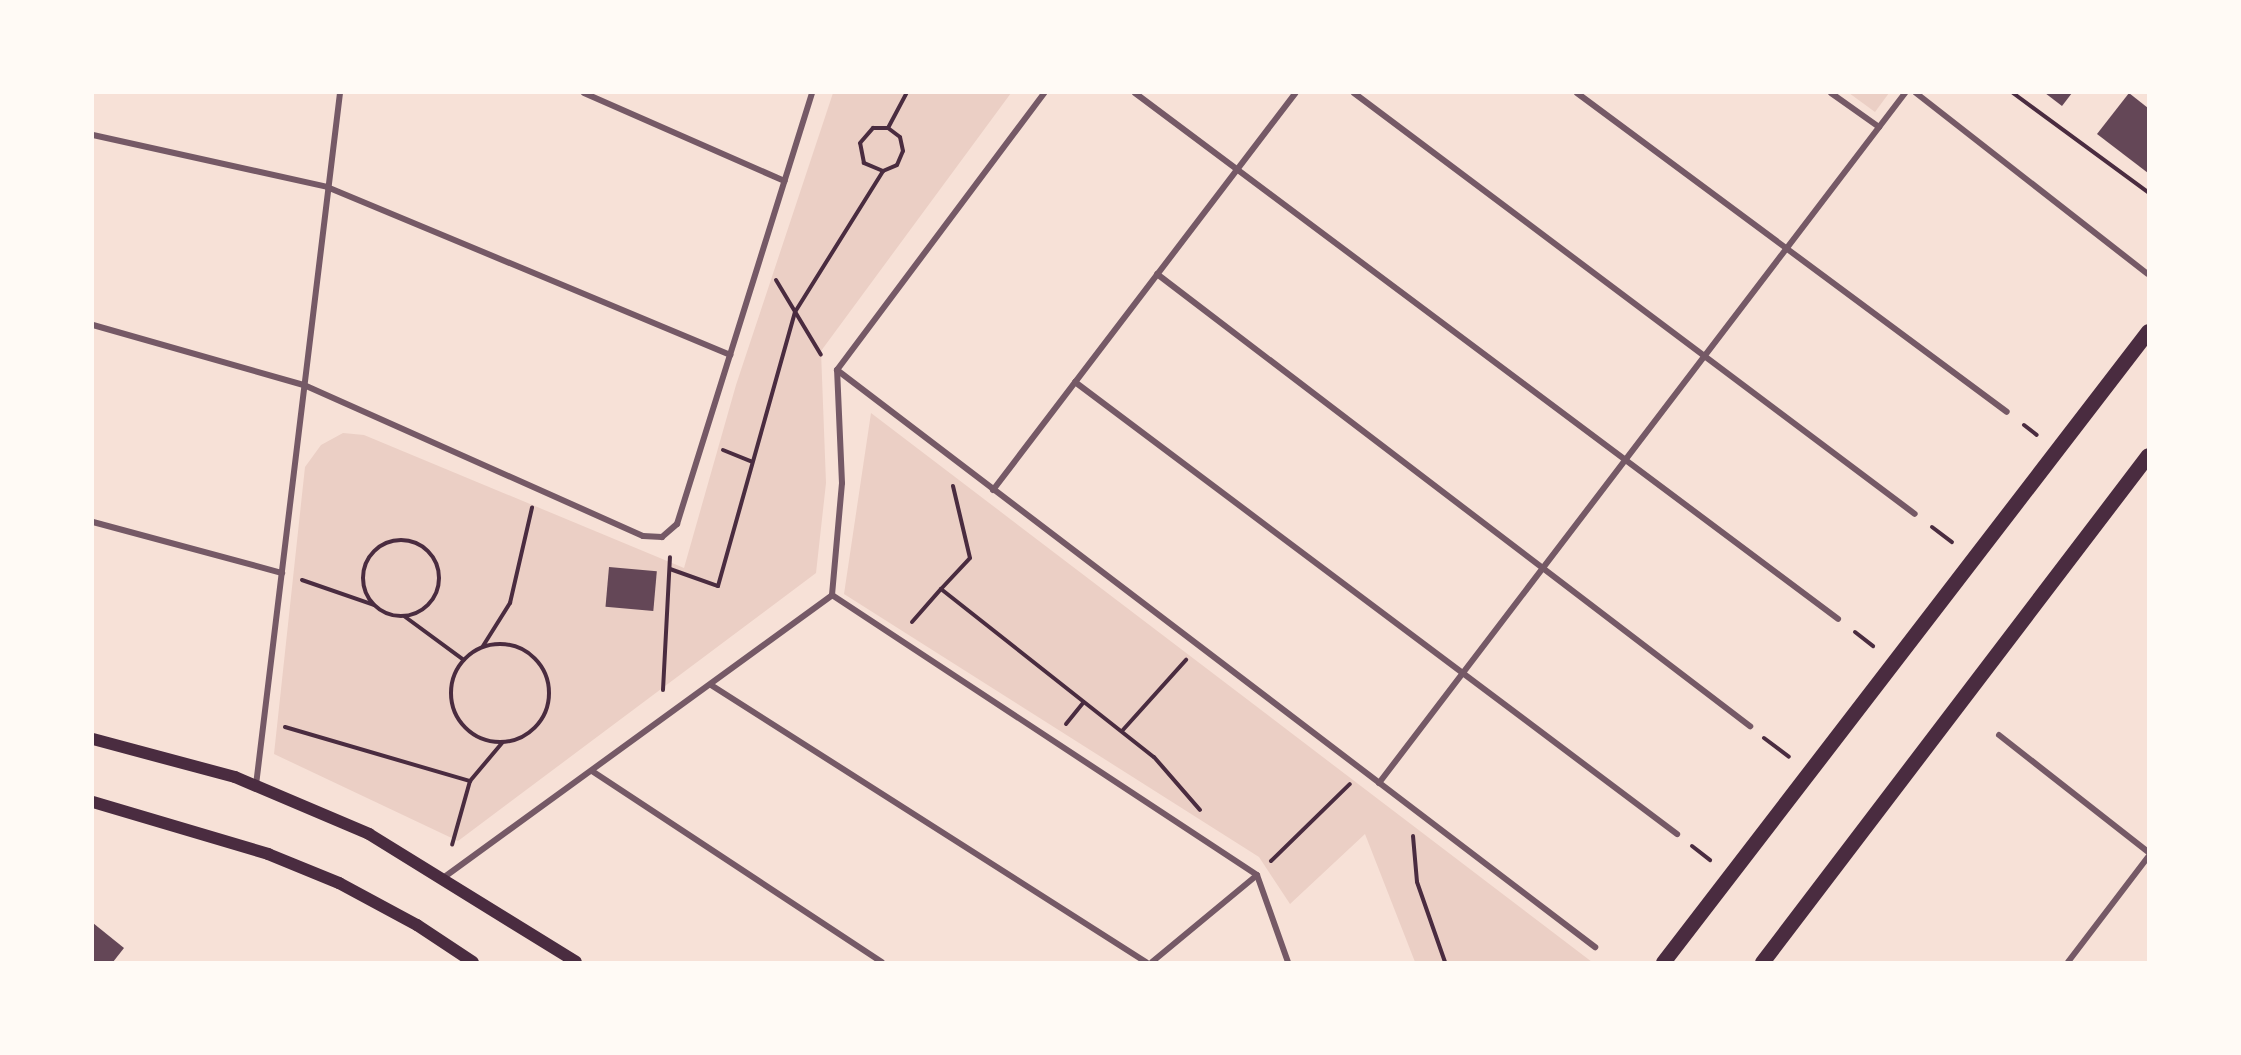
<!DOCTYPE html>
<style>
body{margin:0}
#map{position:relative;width:2241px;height:1055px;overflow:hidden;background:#f7e1d7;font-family:Mulish,sans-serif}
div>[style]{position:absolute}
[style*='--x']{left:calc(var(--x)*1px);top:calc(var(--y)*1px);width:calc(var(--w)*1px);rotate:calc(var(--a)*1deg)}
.green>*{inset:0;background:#ebcfc5}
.building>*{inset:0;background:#644757;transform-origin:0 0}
.path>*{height:4px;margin:-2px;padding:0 2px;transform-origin:2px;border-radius:2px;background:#4a2c40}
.path>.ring{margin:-2px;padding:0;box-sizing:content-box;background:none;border:4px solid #4a2c40;border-radius:50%}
.minor>*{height:6px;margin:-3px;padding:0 3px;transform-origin:3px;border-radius:3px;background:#755966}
.secondary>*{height:12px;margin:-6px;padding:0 6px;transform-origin:6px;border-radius:6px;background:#4a2c40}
.primary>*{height:15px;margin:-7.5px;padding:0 7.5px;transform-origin:7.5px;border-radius:7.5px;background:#4a2c40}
span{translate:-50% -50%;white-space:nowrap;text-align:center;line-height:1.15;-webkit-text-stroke:4.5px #fffaf5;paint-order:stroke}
.frame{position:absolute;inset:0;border:94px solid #fffaf5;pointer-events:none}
</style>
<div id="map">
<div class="green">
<div style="clip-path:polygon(833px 93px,1011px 93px,821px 351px,826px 483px,816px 573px,458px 841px,274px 754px,305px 467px,321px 445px,343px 433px,364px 435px,684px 568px,736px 385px)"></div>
<div style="clip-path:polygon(1849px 93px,1889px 93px,1875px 112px)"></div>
<div style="clip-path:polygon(871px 413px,1592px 962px,1415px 962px,1365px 834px,1290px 904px,1259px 857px,844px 594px)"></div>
</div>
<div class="building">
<div style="clip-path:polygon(2045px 93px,2072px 93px,2062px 106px)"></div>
<div style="clip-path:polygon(2129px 93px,2148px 108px,2148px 173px,2097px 134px)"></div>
<div style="left:609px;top:567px;width:48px;height:40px;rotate:5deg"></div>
<div style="clip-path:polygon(93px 923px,124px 948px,113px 962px,93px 962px)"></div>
</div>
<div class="path">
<div style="--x:2013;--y:93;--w:167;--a:36.3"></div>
<div style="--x:883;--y:171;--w:15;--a:-23"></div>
<div style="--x:897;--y:165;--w:15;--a:-67"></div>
<div style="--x:903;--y:151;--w:14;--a:-102"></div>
<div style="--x:900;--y:137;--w:15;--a:-143"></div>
<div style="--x:776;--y:280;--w:87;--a:59"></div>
<div style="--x:2024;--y:425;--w:16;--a:38"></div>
<div style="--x:723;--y:450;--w:31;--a:22"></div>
<div style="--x:1932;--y:527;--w:25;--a:37"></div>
<div class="ring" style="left:363px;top:540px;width:72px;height:72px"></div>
<div style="--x:670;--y:569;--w:51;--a:19.5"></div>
<div style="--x:718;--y:586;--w:285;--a:-74.3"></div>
<div style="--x:795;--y:312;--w:166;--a:-58"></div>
<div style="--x:883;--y:171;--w:21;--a:-157"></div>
<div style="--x:864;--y:163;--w:20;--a:-101"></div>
<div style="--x:860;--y:143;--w:20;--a:-49"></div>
<div style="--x:873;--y:128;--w:15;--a:0"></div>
<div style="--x:888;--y:128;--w:40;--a:-62"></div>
<div style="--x:302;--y:580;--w:76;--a:19.1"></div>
<div style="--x:941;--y:589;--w:42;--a:-46.9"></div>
<div style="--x:970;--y:558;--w:74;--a:-103.3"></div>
<div style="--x:404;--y:616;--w:74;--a:36.3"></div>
<div style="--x:912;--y:622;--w:44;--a:-48.7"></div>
<div style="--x:941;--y:589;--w:271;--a:38.3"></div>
<div style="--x:1154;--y:757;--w:70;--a:49"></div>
<div style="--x:1855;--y:632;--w:23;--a:38"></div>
<div class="ring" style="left:451px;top:644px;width:94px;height:94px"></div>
<div style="--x:483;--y:646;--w:51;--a:-57.9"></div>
<div style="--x:510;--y:603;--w:98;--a:-77"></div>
<div style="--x:663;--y:690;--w:133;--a:-87"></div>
<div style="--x:1066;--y:724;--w:28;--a:-51"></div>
<div style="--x:285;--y:727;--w:193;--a:16.3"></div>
<div style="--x:470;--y:781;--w:66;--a:105.7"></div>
<div style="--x:1122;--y:731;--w:96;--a:-48"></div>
<div style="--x:1764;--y:738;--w:31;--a:37"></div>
<div style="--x:470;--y:781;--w:50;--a:-49.9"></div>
<div style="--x:1413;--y:836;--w:46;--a:85"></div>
<div style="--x:1417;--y:882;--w:85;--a:70.7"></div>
<div style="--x:1692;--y:846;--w:23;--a:38"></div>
<div style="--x:1271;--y:861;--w:110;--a:-44.3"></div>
</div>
<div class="minor">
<div style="--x:584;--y:93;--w:219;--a:23.7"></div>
<div style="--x:1135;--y:93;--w:878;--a:36.8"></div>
<div style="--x:1354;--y:93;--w:701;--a:36.89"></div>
<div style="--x:1577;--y:93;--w:535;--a:36.57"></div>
<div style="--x:1831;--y:93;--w:59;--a:35.3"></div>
<div style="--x:1916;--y:93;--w:294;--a:38"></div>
<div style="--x:93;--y:135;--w:240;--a:12.5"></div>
<div style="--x:327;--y:187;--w:437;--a:22.6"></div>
<div style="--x:1157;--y:274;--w:746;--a:37.32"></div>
<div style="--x:93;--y:325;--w:219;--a:15.9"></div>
<div style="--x:304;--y:385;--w:371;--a:24"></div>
<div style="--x:643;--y:536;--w:19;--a:3"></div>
<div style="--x:662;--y:537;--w:20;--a:-41"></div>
<div style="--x:677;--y:524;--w:452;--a:-72.6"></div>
<div style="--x:837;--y:370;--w:953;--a:37.28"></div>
<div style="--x:1075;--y:382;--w:753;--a:36.9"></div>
<div style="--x:993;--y:490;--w:499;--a:-52.7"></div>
<div style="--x:93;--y:522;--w:196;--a:15.1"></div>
<div style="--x:832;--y:595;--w:509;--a:33.38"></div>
<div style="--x:1257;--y:875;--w:92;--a:70.4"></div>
<div style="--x:711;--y:685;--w:516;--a:32.49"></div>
<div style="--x:1999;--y:735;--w:189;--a:38.1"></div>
<div style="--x:592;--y:771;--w:347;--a:33.4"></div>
<div style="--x:1379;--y:783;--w:868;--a:-52.68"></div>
<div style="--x:256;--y:785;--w:697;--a:-83.08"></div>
<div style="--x:443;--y:878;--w:481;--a:-36"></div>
<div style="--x:832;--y:595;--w:112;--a:-84.9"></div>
<div style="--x:842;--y:483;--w:113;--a:-92.5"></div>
<div style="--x:837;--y:370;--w:346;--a:-53.2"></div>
<div style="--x:1152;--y:962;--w:136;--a:-39.6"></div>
<div style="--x:2068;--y:962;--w:132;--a:-52.7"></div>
</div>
<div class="secondary">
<div style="--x:93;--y:739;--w:147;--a:15"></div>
<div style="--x:235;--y:777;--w:146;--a:23"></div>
<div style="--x:369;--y:834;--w:243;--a:31.7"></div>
<div style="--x:93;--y:802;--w:183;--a:16.5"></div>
<div style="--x:268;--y:854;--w:77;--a:22.2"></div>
<div style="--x:339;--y:883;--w:89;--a:28.3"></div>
<div style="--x:417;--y:925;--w:67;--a:33.5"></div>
</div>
<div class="primary">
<div style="--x:1663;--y:962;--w:796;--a:-52.45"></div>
<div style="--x:1762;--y:962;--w:637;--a:-52.72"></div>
</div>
<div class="frame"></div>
</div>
